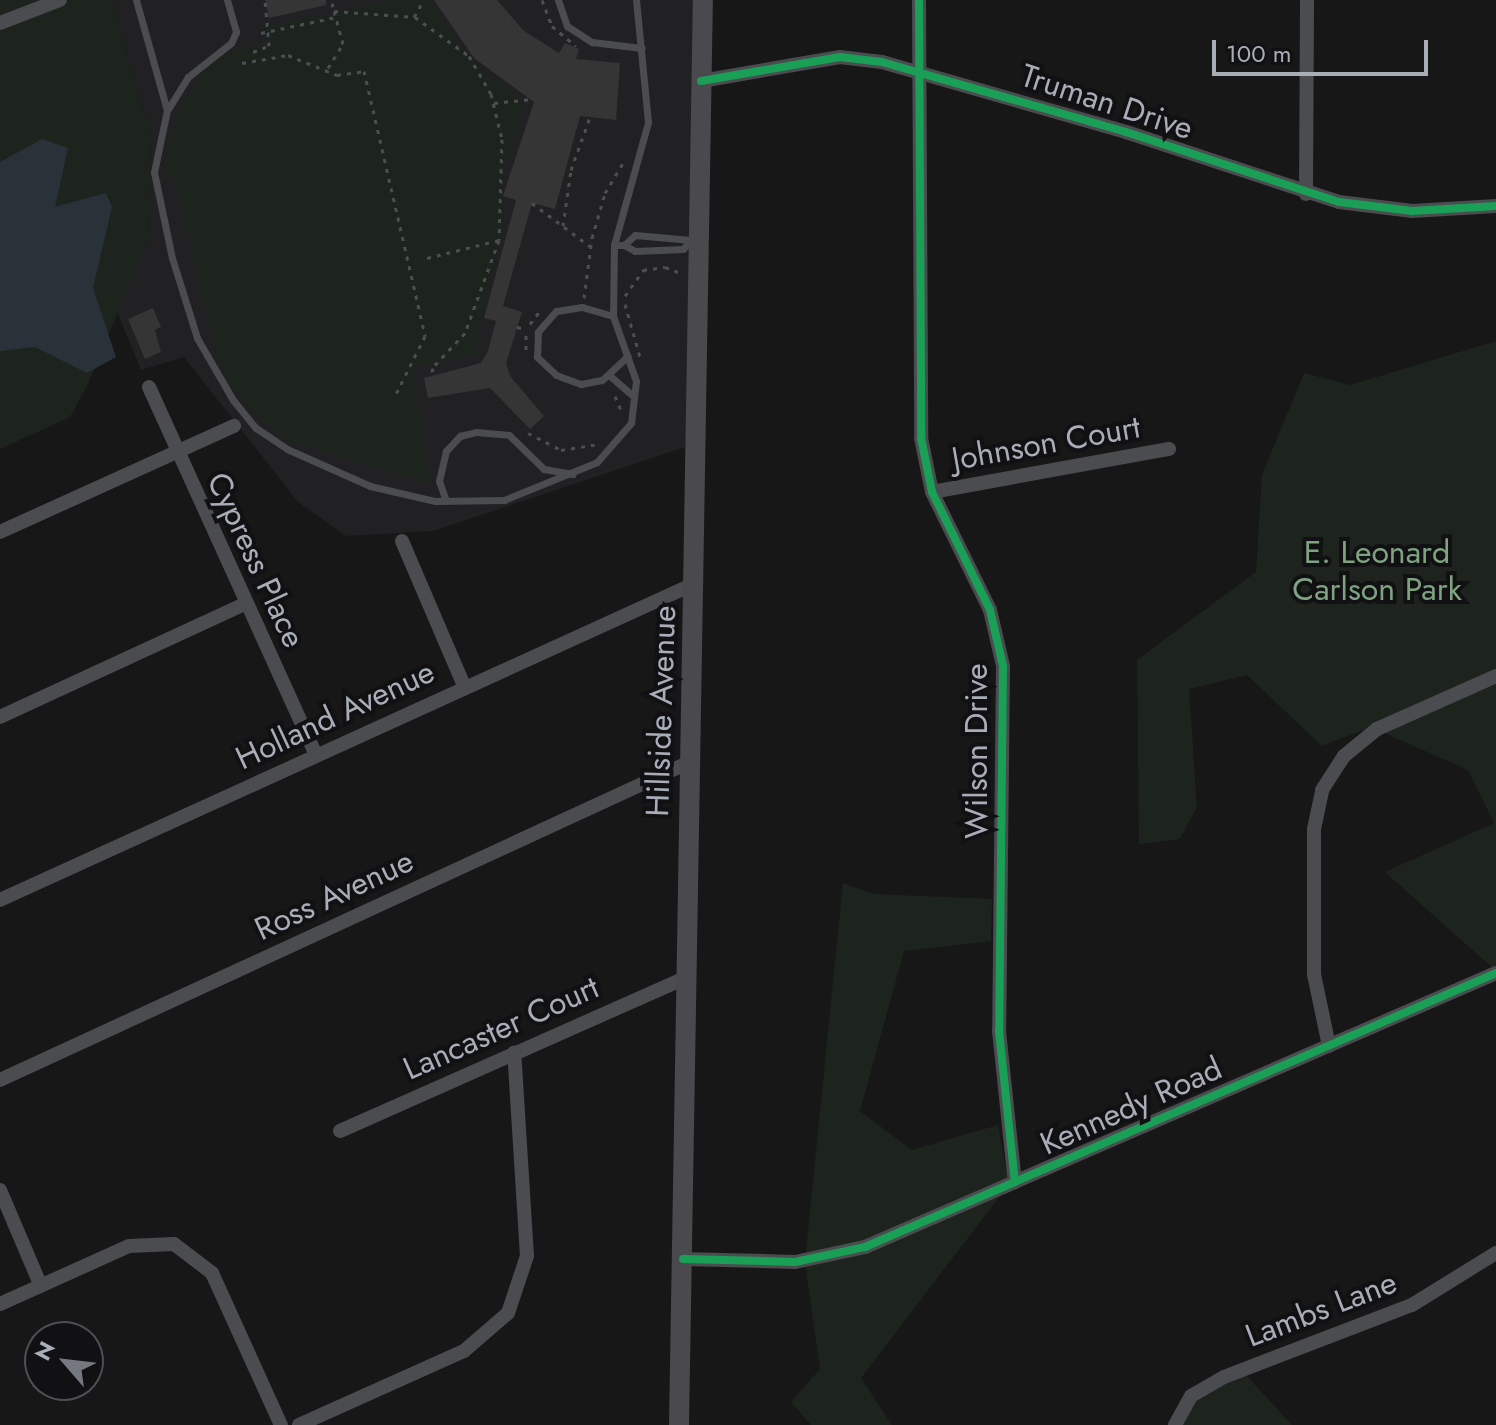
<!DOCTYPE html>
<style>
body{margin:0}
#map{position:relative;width:1496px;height:1425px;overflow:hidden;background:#171717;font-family:Jost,sans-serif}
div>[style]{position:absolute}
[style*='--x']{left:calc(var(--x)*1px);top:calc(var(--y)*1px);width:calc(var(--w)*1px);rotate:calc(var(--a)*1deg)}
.built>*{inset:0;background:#212123}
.green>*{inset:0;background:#1d241e}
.water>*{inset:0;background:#2a3239}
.building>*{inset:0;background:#353536}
.path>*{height:3px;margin-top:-1.5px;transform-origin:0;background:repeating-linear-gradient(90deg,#4d4e52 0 4px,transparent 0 10px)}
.service>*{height:7px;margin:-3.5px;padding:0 3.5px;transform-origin:3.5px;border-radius:3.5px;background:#4b4c50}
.minor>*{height:14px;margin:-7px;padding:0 7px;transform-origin:7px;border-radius:7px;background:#4b4c50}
.secondary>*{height:20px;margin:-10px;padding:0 10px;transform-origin:10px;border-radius:10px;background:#4a4a4e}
.cycleway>*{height:8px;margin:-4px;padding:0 4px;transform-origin:4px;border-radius:4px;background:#1a9f57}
span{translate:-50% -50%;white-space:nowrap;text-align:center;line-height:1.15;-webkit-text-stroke:8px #111113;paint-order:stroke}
.street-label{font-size:32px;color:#a8adb8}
.park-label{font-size:32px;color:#7fa381}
.north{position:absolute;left:24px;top:1321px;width:80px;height:80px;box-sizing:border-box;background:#111113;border:2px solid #4d4f55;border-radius:50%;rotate:298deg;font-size:22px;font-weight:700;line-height:32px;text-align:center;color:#a8adb8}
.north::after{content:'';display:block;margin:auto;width:28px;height:36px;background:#757880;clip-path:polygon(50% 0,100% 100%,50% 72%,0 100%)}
.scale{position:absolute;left:1212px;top:40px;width:216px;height:36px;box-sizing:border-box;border:4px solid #a8adb8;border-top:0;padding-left:10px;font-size:24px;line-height:28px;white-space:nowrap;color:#a8adb8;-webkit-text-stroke:6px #111113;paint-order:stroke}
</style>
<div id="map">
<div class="built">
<div style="clip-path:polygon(112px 0,703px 0,697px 443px,433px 531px,346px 536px,298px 502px,184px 357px,141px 370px,117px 312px,148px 240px,151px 136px)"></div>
</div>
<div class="green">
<div style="clip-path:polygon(0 0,112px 0,151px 136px,148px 240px,87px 386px,70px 417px,0 449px)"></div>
<div style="clip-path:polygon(393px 0,432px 0,463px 53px,524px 104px,498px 190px,504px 211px,475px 354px,413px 368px,430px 484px,290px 441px,258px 419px,236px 394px,219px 363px,175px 178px,164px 175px,163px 168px,179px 109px,209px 66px,233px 50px,266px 41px,265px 27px)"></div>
<div style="clip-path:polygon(1496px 341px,1496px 971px,1385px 872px,1494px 823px,1468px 770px,1371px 727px,1322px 746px,1247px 675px,1189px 689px,1197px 807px,1180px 839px,1139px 844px,1137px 660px,1256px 572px,1262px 475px,1304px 373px,1350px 385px)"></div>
<div style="clip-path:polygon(843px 883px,873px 894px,992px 899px,991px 941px,904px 951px,860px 1111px,912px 1150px,998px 1125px,1009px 1184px,861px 1378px,892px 1425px,811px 1425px,791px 1402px,820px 1369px,805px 1262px)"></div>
<div style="clip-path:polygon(1244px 1373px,1292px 1425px,1174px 1425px,1193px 1392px)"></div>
</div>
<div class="water">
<div style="clip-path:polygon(42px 139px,68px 148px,55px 207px,106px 193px,112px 207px,93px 288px,116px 357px,87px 373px,35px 347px,0 351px,0 162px)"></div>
</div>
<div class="building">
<div style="clip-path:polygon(265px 0,326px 0,326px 5px,269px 18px)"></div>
<div style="clip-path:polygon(434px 0,497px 0,524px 31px,559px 53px,565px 43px,579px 49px,576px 59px,620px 63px,616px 120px,580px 116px,555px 209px,532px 203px,503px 306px,522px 312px,506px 363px,510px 376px,544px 416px,530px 429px,490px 388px,428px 398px,424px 378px,481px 363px,488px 351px,496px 321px,484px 318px,516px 200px,503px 196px,534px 102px,474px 58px)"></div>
<div style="clip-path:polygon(153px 308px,161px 327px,155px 330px,161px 352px,145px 359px,128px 319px)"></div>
</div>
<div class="path">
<div style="--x:542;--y:0;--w:28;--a:69"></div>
<div style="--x:552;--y:26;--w:31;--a:40"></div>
<div style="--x:332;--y:3;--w:8;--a:76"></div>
<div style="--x:334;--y:11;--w:81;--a:4.2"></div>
<div style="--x:415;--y:17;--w:67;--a:35.8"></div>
<div style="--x:469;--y:56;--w:44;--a:59.9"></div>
<div style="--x:491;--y:94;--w:46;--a:76.3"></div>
<div style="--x:502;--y:139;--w:101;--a:91.7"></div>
<div style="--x:414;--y:17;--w:20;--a:-60"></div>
<div style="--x:261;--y:33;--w:77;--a:-12"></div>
<div style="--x:253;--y:52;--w:17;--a:-21"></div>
<div style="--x:269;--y:46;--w:46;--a:-95"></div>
<div style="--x:242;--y:63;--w:47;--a:-9.9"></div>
<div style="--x:288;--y:55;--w:53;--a:22.2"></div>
<div style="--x:337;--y:75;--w:27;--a:-8"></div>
<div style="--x:364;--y:71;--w:272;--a:77"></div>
<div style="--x:425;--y:336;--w:67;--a:116.6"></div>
<div style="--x:328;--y:68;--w:28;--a:-58"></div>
<div style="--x:343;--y:44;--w:34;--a:-105"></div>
<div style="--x:494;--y:103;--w:36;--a:-6"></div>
<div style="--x:532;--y:203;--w:72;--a:36.6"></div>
<div style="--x:563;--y:226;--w:57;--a:-81.9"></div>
<div style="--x:571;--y:170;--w:56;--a:-70.3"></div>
<div style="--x:427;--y:258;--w:74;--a:-14"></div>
<div style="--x:499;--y:240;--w:99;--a:110.1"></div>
<div style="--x:465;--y:333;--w:48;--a:133.3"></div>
<div style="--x:432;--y:368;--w:8;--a:76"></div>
<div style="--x:625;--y:296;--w:32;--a:-55"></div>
<div style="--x:643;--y:270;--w:22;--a:-8"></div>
<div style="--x:665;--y:267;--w:14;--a:21"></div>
<div style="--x:584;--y:298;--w:61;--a:-82.4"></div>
<div style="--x:592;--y:238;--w:47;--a:-73.9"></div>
<div style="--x:605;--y:193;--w:39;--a:-59"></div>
<div style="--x:625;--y:304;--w:55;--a:74.2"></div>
<div style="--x:530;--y:324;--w:20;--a:-53"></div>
<div style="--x:517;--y:327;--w:10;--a:11"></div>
<div style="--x:526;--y:335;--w:16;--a:90"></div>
<div style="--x:615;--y:396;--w:15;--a:67"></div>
<div style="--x:528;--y:433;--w:37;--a:27"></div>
<div style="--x:561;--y:450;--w:36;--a:-9"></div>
</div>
<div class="service">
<div style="--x:136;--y:0;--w:114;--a:74.3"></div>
<div style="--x:227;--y:0;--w:33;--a:74"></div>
<div style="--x:236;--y:32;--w:12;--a:114"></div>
<div style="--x:231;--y:43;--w:55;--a:141.7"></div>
<div style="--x:188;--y:77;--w:39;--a:122"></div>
<div style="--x:167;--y:110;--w:63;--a:101.8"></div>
<div style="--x:154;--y:172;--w:88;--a:78.2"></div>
<div style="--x:172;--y:258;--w:84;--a:72.6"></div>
<div style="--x:197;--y:338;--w:72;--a:59.9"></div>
<div style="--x:233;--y:400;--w:36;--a:51"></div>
<div style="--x:256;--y:428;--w:37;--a:34"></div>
<div style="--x:287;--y:449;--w:91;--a:24"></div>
<div style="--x:370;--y:486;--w:67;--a:13"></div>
<div style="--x:435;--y:501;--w:69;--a:-0.8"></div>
<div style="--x:504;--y:500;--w:100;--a:-22.2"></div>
<div style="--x:597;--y:462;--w:52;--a:-48.9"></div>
<div style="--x:631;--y:423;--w:42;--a:-83.2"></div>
<div style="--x:636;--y:381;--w:69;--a:-109.5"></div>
<div style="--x:613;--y:316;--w:71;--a:-89.2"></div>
<div style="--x:614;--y:245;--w:10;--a:0"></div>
<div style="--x:624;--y:245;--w:15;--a:-42"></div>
<div style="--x:635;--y:235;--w:56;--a:5.1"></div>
<div style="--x:691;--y:240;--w:12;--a:132"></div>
<div style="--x:683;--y:249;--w:48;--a:177.6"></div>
<div style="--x:635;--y:251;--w:13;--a:-151"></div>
<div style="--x:558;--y:0;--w:28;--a:71"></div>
<div style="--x:567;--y:26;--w:30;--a:33"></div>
<div style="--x:592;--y:42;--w:50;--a:6.8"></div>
<div style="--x:614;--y:245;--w:128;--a:-74.5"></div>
<div style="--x:648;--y:122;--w:123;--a:-95.6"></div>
<div style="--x:613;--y:316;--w:32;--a:-164"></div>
<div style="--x:582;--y:307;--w:26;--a:171"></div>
<div style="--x:556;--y:311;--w:28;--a:131"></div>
<div style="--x:538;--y:332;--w:25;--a:92"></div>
<div style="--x:537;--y:357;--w:26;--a:43"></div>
<div style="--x:556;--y:375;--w:27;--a:20"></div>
<div style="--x:581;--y:384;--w:21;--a:-11"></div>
<div style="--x:602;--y:380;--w:35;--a:-43"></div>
<div style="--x:609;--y:375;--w:33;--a:41"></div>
<div style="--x:446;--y:501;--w:21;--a:-109"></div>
<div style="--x:439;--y:481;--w:31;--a:-77"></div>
<div style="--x:446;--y:451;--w:21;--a:-47"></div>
<div style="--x:460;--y:436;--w:16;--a:-14"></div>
<div style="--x:476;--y:432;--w:33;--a:5"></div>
<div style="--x:509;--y:435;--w:49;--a:44.2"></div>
<div style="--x:544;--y:469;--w:29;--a:10"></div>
</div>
<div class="minor">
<div style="--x:919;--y:0;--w:438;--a:89.7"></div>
<div style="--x:921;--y:438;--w:55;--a:78.5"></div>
<div style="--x:932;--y:492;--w:131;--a:63.8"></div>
<div style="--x:990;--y:610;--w:57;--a:76.9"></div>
<div style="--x:1003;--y:666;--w:365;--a:90.6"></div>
<div style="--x:999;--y:1031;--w:152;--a:84"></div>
<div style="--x:0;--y:23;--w:64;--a:-21"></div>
<div style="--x:701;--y:81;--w:141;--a:-9.8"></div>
<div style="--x:840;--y:57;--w:42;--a:6.8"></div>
<div style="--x:882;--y:62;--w:254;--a:16"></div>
<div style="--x:1126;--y:132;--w:224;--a:18.2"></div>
<div style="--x:1339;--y:202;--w:74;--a:7"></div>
<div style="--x:1412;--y:211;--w:84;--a:-3.4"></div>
<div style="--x:1306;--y:194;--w:194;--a:-89.7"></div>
<div style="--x:149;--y:387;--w:404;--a:65.6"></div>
<div style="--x:932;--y:492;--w:241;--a:-10.3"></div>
<div style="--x:0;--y:532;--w:257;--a:-24.4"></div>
<div style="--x:402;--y:541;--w:158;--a:66.8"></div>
<div style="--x:0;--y:717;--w:270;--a:-24.8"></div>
<div style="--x:0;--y:900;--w:765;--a:-24.49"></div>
<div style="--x:1329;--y:1046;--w:74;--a:-101.8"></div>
<div style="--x:1314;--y:974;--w:145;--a:-90"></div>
<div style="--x:1314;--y:829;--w:40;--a:-78"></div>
<div style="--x:1322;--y:790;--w:40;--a:-57.1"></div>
<div style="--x:1344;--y:756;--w:43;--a:-39.3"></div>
<div style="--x:1377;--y:729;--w:130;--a:-24"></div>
<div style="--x:0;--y:1080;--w:762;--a:-24.75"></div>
<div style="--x:340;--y:1131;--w:377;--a:-23.9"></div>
<div style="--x:0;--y:1190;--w:104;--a:66.9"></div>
<div style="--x:683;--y:1259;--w:112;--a:1.5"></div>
<div style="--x:795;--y:1262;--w:72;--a:-12.1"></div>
<div style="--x:865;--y:1247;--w:688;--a:-23.47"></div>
<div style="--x:0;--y:1304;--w:141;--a:-24.2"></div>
<div style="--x:129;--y:1246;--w:45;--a:-2.5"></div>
<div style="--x:174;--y:1244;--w:48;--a:37.3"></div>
<div style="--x:212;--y:1273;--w:167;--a:65.6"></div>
<div style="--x:299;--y:1425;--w:181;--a:-24.2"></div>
<div style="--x:464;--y:1351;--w:58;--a:-40.8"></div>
<div style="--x:508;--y:1313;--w:60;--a:-71.6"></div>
<div style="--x:527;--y:1256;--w:204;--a:-93.6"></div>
<div style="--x:1175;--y:1425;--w:33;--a:-61"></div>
<div style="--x:1191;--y:1396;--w:38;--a:-30"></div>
<div style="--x:1224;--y:1377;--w:201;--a:-21"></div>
<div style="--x:1412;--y:1305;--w:99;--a:-31.8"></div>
</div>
<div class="secondary">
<div style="--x:679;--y:1425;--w:1425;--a:-89.04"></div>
</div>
<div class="cycleway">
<div style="--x:919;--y:0;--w:438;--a:89.7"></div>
<div style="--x:921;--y:438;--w:55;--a:78.5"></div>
<div style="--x:932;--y:492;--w:131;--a:63.8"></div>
<div style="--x:990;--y:610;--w:57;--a:76.9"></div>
<div style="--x:1003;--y:666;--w:365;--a:90.6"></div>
<div style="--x:999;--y:1031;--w:152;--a:84"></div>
<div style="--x:701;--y:81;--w:141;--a:-9.8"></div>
<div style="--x:840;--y:57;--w:42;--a:6.8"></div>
<div style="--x:882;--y:62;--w:254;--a:16"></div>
<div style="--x:1126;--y:132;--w:224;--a:18.2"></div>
<div style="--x:1339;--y:202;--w:74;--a:7"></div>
<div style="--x:1412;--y:211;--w:84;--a:-3.4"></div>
<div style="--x:683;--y:1259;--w:112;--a:1.5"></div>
<div style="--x:795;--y:1262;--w:72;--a:-12.1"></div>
<div style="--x:865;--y:1247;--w:688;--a:-23.47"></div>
</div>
<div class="street-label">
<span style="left:1107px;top:102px;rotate:18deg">Truman Drive</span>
<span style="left:1046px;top:443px;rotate:-10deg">Johnson Court</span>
<span style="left:256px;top:560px;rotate:65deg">Cypress Place</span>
<span style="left:661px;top:711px;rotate:-88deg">Hillside Avenue</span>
<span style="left:335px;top:715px;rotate:-25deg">Holland Avenue</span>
<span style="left:976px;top:751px;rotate:-90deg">Wilson Drive</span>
<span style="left:334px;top:895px;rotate:-25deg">Ross Avenue</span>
<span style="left:501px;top:1028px;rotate:-24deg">Lancaster Court</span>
<span style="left:1131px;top:1106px;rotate:-24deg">Kennedy Road</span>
<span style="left:1321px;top:1309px;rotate:-21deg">Lambs Lane</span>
</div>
<div class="park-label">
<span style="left:1377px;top:571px">E. Leonard<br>Carlson Park</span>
</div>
<div class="north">N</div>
<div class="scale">100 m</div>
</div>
